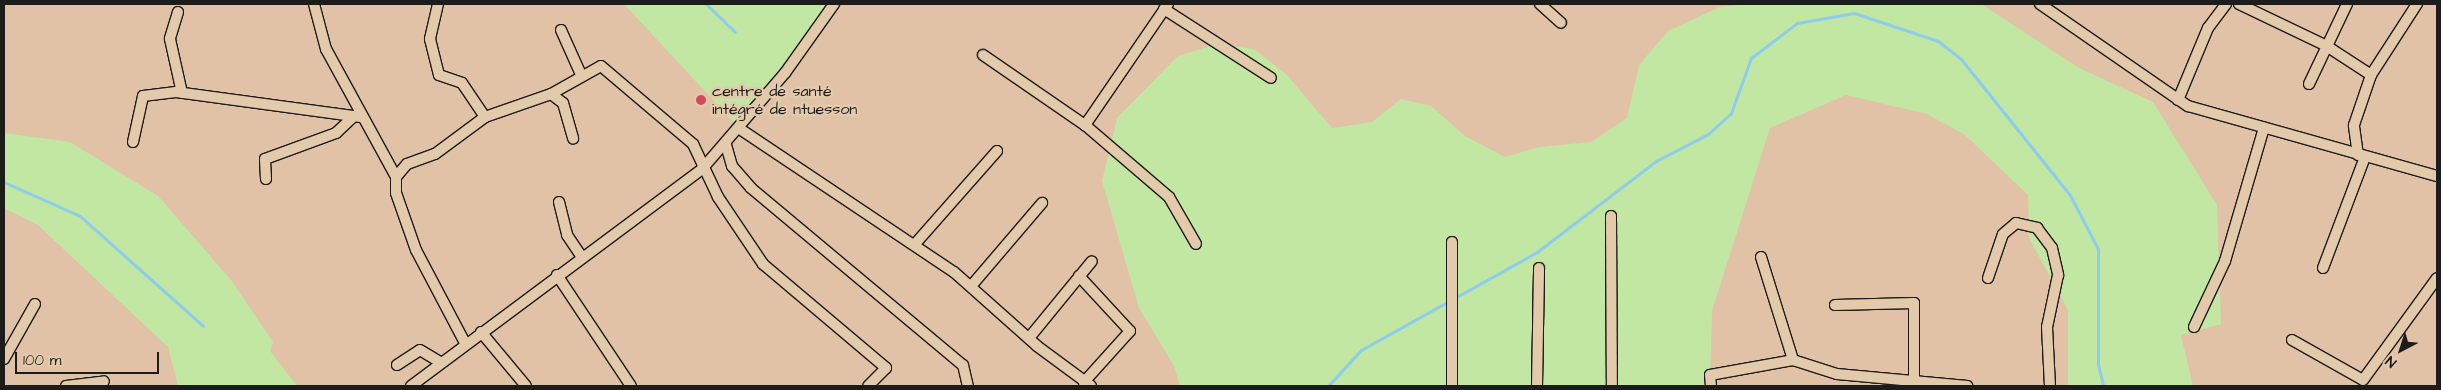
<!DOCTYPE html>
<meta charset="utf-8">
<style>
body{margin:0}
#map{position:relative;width:2441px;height:390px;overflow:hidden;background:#e1c2a7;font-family:"Architects Daughter",sans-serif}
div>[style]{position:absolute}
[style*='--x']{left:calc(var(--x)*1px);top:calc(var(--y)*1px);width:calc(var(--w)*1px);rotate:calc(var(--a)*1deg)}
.green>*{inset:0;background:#c1e7a2}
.stream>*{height:3px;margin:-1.5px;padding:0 1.5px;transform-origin:1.5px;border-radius:1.5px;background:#8ccded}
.roads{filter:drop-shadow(1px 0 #1c1c1c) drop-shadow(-1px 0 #1c1c1c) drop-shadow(0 1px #1c1c1c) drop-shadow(0 -1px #1c1c1c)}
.minor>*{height:10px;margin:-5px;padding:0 5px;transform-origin:5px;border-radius:5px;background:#e3caab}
.dots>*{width:14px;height:14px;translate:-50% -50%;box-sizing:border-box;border:2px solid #e3caab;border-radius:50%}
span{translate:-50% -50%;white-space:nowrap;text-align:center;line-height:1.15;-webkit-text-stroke:5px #e3caab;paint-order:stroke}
.poi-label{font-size:16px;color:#1c1c1c}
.left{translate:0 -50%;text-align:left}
.frame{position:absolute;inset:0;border:5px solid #1c1c1c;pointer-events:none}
.north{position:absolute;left:2376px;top:325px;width:50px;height:50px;-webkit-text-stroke:4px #e3caab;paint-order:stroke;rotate:220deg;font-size:14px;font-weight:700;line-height:20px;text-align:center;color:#1c1c1c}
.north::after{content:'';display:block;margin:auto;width:18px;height:22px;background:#1c1c1c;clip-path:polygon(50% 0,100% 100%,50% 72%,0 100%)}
.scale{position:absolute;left:15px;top:352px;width:144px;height:22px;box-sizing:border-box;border:2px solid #1c1c1c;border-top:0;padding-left:6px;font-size:15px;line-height:18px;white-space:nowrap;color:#1c1c1c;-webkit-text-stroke:4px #e3caab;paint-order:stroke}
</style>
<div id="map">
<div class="green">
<div style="clip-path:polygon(624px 4px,834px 4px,740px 129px)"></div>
<div style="clip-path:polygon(1750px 4px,1981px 4px,2079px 68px,2153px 102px,2217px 205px,2221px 324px,2181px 335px,2193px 386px,2068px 386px,2068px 310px,2029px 238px,2028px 195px,1965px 135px,1927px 114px,1846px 95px,1770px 128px,1712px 311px,1710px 386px,1180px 386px,1174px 366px,1139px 308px,1102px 181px,1117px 118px,1178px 56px,1217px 44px,1254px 49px,1287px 75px,1332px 128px,1372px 122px,1401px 99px,1431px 106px,1465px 136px,1505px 157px,1539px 147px,1591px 142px,1627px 118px,1639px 65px,1668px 31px,1720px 7px)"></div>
<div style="clip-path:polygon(4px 133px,70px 142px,158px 196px,231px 280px,273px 342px,270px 351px,297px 386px,178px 386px,168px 347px,38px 225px,4px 208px)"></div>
</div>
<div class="stream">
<div style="--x:706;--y:4;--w:40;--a:44"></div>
<div style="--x:4;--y:182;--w:83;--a:24.1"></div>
<div style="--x:80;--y:216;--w:165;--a:41.8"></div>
<div style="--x:1328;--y:386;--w:49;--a:-47.5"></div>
<div style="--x:1361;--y:350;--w:201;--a:-29.1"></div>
<div style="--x:1537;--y:252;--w:150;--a:-37.4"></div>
<div style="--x:1656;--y:161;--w:59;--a:-27.4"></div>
<div style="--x:1708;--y:134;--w:31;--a:-42"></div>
<div style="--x:1731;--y:113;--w:59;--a:-70"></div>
<div style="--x:1751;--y:58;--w:58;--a:-37.3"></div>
<div style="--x:1797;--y:23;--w:58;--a:-10"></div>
<div style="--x:1854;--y:13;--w:89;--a:18.4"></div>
<div style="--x:1938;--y:41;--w:29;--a:38"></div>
<div style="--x:1961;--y:59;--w:174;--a:51.3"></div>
<div style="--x:2070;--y:195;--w:61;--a:62.6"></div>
<div style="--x:2098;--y:249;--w:115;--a:90"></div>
<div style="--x:2098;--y:364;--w:23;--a:77"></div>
</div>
<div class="roads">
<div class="minor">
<div style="--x:314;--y:4;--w:47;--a:75.1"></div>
<div style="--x:326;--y:49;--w:146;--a:61.3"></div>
<div style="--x:396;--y:177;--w:16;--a:90"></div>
<div style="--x:396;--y:193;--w:60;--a:70.7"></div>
<div style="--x:416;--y:250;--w:105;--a:62.2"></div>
<div style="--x:438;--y:4;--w:36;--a:103"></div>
<div style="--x:430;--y:39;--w:37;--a:76"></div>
<div style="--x:439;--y:75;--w:24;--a:19"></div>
<div style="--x:462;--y:83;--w:41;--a:55.9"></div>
<div style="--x:1168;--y:4;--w:147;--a:124.4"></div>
<div style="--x:1085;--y:125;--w:111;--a:40.6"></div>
<div style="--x:1169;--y:197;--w:54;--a:60.1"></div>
<div style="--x:1540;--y:4;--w:28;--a:42"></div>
<div style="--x:2040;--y:4;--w:180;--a:34.6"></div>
<div style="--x:2188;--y:106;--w:259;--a:15.7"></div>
<div style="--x:2239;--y:4;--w:95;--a:25.5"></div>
<div style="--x:2325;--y:45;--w:55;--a:33.1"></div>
<div style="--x:1164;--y:9;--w:127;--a:32.8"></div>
<div style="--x:178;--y:12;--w:28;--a:107"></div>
<div style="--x:170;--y:39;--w:55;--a:77.5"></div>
<div style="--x:561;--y:30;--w:51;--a:65.9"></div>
<div style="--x:983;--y:55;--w:124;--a:34.5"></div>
<div style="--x:2309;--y:84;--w:89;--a:-64.6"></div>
<div style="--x:551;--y:94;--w:15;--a:37"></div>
<div style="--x:563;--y:103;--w:37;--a:74"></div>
<div style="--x:2178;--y:100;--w:78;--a:-67.4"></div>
<div style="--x:2208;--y:28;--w:30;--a:-53"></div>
<div style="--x:740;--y:129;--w:257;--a:33.8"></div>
<div style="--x:954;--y:272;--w:111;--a:41.7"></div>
<div style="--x:1037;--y:346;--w:67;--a:36.5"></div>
<div style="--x:133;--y:142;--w:47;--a:-77.7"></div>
<div style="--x:143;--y:96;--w:33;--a:-7"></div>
<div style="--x:176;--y:92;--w:188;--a:7.7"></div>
<div style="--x:726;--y:145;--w:22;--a:74"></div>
<div style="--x:732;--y:166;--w:29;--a:49"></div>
<div style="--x:751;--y:188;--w:276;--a:39.9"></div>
<div style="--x:963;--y:365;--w:22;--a:77"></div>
<div style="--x:2358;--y:155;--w:30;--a:-98"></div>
<div style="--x:2354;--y:125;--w:53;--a:-71.2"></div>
<div style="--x:2371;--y:75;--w:85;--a:-57.1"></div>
<div style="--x:396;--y:177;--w:17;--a:-50"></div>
<div style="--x:407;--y:164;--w:30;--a:-20"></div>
<div style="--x:435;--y:154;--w:62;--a:-36.5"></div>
<div style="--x:485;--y:117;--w:70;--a:-19.2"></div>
<div style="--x:551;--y:94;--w:57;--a:-29.2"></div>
<div style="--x:601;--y:66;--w:121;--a:40.3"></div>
<div style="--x:693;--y:144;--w:59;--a:64.7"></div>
<div style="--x:718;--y:197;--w:81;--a:56.1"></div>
<div style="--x:763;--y:264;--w:161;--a:40.2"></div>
<div style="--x:886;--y:368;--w:25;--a:135"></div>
<div style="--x:266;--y:179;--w:20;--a:-93"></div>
<div style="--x:265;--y:159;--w:76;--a:-20.1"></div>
<div style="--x:336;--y:133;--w:25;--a:-43"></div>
<div style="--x:559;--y:202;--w:34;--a:76"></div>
<div style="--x:567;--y:235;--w:27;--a:56"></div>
<div style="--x:1611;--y:216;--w:170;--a:89.7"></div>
<div style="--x:915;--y:244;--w:124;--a:-48.6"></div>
<div style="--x:1761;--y:257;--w:108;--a:72.7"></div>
<div style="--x:2323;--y:268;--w:119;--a:-69.3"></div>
<div style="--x:557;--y:275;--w:133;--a:56.3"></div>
<div style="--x:1079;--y:276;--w:75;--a:47.2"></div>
<div style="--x:1130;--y:331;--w:69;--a:132"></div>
<div style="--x:1988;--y:278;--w:46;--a:-71.2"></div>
<div style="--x:2003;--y:234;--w:17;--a:-40"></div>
<div style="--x:2016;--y:223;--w:22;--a:13"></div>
<div style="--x:2037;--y:228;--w:25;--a:53"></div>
<div style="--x:2052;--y:248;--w:28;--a:77"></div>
<div style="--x:2058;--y:275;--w:53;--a:101.9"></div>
<div style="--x:2047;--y:327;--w:59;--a:87.1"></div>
<div style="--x:972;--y:285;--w:108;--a:-49.5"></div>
<div style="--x:1835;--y:305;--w:79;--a:-1.5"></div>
<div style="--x:1914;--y:303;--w:78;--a:90"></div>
<div style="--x:2194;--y:327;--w:73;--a:-64.8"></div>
<div style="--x:2225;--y:261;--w:139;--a:-73.7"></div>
<div style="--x:481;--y:332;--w:70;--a:50.2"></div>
<div style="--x:1029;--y:338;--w:99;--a:-50.7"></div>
<div style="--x:2292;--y:340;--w:81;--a:29.4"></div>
<div style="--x:2363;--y:380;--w:126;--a:-54"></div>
<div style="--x:4;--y:359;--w:63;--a:-60.6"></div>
<div style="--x:397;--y:365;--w:27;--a:-33"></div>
<div style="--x:420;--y:350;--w:23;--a:31"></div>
<div style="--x:66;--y:386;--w:38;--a:-7"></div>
<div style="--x:411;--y:386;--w:364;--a:-36.7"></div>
<div style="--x:703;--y:168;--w:125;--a:-49.2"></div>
<div style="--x:785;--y:73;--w:85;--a:-54.6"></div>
<div style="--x:1452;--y:386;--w:144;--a:-90"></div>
<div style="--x:1537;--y:386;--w:118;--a:-89"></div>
<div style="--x:1711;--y:386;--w:11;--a:-95"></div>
<div style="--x:1710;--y:375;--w:84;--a:-10.2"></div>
<div style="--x:1793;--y:360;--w:46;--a:17.7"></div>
<div style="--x:1837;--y:374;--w:131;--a:5.3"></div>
</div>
</div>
<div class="dots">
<div style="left:701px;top:100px;background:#d1495b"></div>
</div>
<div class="poi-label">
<span class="left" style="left:712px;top:100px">centre de santé<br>intégré de ntuesson</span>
</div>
<div class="frame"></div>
<div class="north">N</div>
<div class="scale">100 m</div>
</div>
